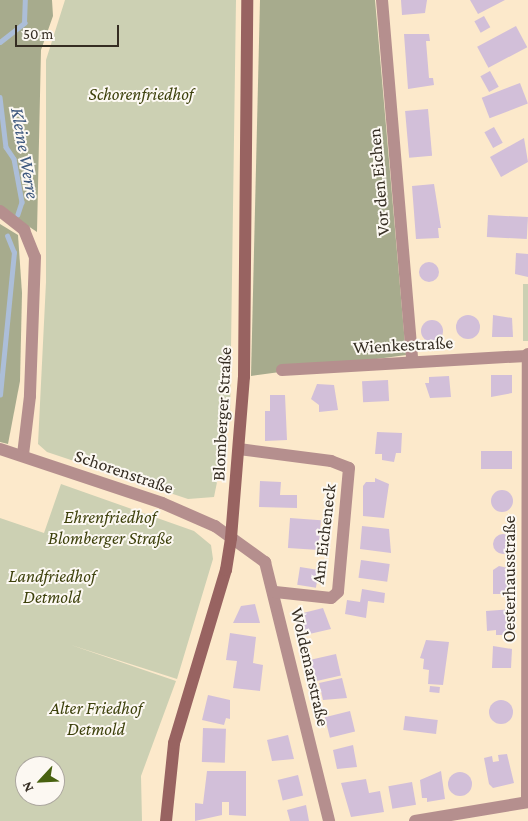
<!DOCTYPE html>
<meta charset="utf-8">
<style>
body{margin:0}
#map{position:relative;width:528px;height:821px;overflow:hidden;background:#fce9cb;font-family:"Crimson Pro",serif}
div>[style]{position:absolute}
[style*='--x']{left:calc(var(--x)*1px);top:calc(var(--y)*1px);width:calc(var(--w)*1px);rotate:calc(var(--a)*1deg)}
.green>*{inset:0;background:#ccd0b3;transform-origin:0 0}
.forest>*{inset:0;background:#a7ab8d}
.stream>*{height:4.5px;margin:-2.25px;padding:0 2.25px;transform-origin:2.25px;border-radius:2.25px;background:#acbed8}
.building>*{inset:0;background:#d2bfd9;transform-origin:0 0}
.round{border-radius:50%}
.street>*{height:12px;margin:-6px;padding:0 6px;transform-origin:6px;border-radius:6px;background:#b58f8e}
.secondary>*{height:12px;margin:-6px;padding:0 6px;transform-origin:6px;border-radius:6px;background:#986361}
span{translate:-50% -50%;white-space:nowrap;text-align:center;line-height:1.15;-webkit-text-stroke:4px #fcf8f2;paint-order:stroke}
.park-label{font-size:18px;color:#3d410c;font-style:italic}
.street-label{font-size:18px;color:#352d22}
.water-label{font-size:19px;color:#3c577e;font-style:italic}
.north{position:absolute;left:15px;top:756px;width:50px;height:50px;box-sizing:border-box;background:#fcf8f2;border:1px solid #aca79f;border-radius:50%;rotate:245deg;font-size:14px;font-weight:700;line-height:20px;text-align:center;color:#352d22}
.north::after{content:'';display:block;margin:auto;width:18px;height:22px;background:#48610f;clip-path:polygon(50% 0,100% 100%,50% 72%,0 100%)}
.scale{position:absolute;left:15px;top:25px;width:104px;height:22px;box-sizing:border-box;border:2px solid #352d22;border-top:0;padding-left:6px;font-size:15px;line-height:18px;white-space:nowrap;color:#352d22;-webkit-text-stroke:4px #fcf8f2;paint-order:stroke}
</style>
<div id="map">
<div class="green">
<div style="clip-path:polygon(65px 0,236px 0,230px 418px,214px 497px,188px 499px,47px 452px,38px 444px,46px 282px,46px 60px)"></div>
<div style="left:523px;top:284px;width:5px;height:57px"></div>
<div style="clip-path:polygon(evenodd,61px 484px,194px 531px,211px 545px,213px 559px,177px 679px,71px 645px,176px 681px,141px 776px,142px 821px,0 821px,0 518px,44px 533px,61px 484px,25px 766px,55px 766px,55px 796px,25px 796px,25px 766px)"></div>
</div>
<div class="forest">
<div style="clip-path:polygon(0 0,52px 0,53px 16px,41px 50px,37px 232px,0 207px)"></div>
<div style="clip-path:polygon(260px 0,375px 0,406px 355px,251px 376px)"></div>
<div style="clip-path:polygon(0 224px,18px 235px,22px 293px,20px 381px,8px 444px,0 442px)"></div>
</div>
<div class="stream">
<div style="--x:0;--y:42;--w:31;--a:-38"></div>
<div style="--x:24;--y:23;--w:23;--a:-88"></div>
<div style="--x:0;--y:97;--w:50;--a:83.2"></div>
<div style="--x:6;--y:147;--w:14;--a:56"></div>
<div style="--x:14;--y:159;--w:44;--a:79.5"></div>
<div style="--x:22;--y:202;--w:13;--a:108"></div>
<div style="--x:0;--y:395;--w:143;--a:-84.4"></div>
<div style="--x:14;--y:253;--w:18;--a:-112"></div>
</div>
<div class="building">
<div style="clip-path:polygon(401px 0,427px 0,425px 13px,402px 15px)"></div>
<div style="clip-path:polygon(470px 0,505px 0,478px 14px)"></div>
<div style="left:484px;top:16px;width:13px;height:11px;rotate:61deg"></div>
<div style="left:516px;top:26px;width:24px;height:44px;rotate:62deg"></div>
<div style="clip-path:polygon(404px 34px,429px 34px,430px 41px,426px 41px,429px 78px,433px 78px,434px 85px,408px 89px)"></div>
<div style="left:490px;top:71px;width:18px;height:11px;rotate:61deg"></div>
<div style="left:520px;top:83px;width:22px;height:41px;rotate:69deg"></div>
<div style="left:428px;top:109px;width:47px;height:23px;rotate:85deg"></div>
<div style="left:494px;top:127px;width:18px;height:11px;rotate:61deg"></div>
<div style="clip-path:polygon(524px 138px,528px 162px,501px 177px,490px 157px)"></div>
<div style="clip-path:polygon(434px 184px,441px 228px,438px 228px,439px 238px,416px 239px,412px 186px)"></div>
<div style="left:488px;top:215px;width:40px;height:22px;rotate:3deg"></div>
<div style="clip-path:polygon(516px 253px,528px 254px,528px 277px,515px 274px)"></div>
<div class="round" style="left:419px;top:262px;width:20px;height:20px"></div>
<div class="round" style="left:456px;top:315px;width:24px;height:24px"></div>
<div style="clip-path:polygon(493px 315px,512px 318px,513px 337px,492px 337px)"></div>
<div class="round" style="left:421px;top:320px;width:22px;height:22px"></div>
<div style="clip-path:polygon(491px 375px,512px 375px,512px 393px,491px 397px)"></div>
<div style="clip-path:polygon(449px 376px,451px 397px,430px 398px,425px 383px,429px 383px,429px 377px)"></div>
<div style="left:388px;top:380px;width:21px;height:26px;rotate:87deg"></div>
<div style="clip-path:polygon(317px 384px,334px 385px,338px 410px,319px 412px,319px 405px,311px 399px)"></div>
<div style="clip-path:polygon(270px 395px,285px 395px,287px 440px,265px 441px,265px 411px,270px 411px)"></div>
<div style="clip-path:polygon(377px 432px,402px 433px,401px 453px,396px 453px,394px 462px,382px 460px,382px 454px,375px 454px)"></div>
<div style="left:481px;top:451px;width:31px;height:18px"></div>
<div style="clip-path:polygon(375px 478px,389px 484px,384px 518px,363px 516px,363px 486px,366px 482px,375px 482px)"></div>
<div style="clip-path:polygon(260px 481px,281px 482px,280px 495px,297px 495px,297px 508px,259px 507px)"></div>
<div class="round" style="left:491px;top:490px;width:22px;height:22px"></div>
<div style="left:290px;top:518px;width:31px;height:30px;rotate:4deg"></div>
<div style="clip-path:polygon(362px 526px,389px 529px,391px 553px,360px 549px)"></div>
<div class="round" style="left:493px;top:534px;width:20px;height:20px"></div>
<div style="left:361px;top:560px;width:29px;height:18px;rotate:8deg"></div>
<div style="clip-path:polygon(499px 566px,512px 569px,512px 594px,493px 594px,493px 570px)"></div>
<div style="left:300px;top:567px;width:19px;height:18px;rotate:9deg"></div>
<div style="clip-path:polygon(362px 589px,385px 593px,384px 603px,368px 601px,366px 618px,345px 614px,347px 600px,360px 602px)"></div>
<div style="clip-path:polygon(255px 604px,260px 623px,233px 623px,241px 606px)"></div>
<div style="clip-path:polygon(323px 608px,331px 629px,305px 635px,299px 614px)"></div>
<div style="clip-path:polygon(514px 609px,515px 635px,496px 635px,496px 630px,487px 631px,486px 611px)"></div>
<div style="clip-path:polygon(230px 633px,256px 637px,253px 663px,263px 665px,260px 691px,233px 688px,237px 661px,226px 660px)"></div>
<div style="clip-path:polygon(426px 640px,449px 642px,443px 685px,428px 684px,429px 670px,423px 669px,424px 659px,420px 658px)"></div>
<div style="clip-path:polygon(493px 646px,512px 649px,511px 668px,492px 668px)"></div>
<div style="left:336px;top:654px;width:22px;height:26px;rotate:77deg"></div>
<div style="clip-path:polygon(342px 678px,347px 698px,323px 700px,319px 683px)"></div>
<div style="left:430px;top:686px;width:10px;height:6px;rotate:6deg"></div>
<div style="clip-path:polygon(208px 695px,230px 700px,230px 719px,226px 718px,224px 725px,202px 720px)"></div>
<div class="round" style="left:489px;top:700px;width:24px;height:24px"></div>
<div style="left:350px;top:711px;width:21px;height:26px;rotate:76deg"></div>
<div style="left:405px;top:716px;width:33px;height:14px;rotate:7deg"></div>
<div style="left:203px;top:728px;width:23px;height:34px;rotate:2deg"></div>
<div style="clip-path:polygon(288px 735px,294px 759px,272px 761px,267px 740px)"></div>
<div style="clip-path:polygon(353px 745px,357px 767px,337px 769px,333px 750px)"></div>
<div style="clip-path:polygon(507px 754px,514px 783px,493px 788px,489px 784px,484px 758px,492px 756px,493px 762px,499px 761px,498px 755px)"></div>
<div style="clip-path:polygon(207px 771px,246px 771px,246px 816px,229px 815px,229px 802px,222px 802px,222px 815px,195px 821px,195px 803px,203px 804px)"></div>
<div style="clip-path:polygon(441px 771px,445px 799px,427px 802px,427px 798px,422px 798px,420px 780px)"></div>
<div class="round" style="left:448px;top:772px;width:24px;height:24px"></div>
<div style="left:298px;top:775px;width:21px;height:21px;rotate:76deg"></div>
<div style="clip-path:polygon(366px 779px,369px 793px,380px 791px,384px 812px,351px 817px,341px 783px)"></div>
<div style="left:412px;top:782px;width:23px;height:24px;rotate:80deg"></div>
<div style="clip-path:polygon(306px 805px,309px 821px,290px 821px,287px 810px)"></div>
</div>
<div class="street">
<div style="--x:382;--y:0;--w:362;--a:85.2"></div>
<div style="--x:0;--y:211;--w:31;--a:38"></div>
<div style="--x:24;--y:230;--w:29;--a:68"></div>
<div style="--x:35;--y:257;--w:139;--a:92.1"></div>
<div style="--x:30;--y:396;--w:59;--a:96.8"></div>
<div style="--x:282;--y:370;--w:245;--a:-3.3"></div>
<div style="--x:0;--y:449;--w:171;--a:18.4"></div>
<div style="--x:162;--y:503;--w:58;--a:23.5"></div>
<div style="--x:215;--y:526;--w:62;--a:35.8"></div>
<div style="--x:265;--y:562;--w:267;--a:76.1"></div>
<div style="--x:239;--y:449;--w:93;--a:7.4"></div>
<div style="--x:331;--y:461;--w:19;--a:21"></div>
<div style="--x:349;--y:468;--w:124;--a:95.1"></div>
<div style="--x:338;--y:592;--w:9;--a:139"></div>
<div style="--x:331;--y:598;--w:56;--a:-173.9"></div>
<div style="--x:527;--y:802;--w:448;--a:-89.9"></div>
<div style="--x:415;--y:821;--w:115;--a:-9.5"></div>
</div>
<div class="secondary">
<div style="--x:166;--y:821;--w:78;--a:-84.1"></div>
<div style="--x:174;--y:743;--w:181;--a:-73.3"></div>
<div style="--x:226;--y:570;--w:32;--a:-81"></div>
<div style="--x:231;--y:538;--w:162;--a:-85.4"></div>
<div style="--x:244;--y:377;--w:377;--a:-89.5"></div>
</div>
<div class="park-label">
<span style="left:141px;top:94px">Schorenfriedhof</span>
<span style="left:110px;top:528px">Ehrenfriedhof<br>Blomberger Straße</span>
<span style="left:52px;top:587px">Landfriedhof<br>Detmold</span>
<span style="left:96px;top:719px">Alter Friedhof<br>Detmold</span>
</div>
<div class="street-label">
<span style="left:379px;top:182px;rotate:-95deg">Vor den Eichen</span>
<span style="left:403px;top:345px;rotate:-3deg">Wienkestraße</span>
<span style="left:222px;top:414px;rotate:-87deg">Blomberger Straße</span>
<span style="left:124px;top:472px;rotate:19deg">Schorenstraße</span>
<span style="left:324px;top:534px;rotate:-83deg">Am Eicheneck</span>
<span style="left:509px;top:579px;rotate:-90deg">Oesterhausstraße</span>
<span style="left:310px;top:667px;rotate:77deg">Woldemarstraße</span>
</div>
<div class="water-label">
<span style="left:25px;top:153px;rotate:80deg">Kleine Werre</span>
</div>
<div class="north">N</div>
<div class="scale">50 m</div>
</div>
